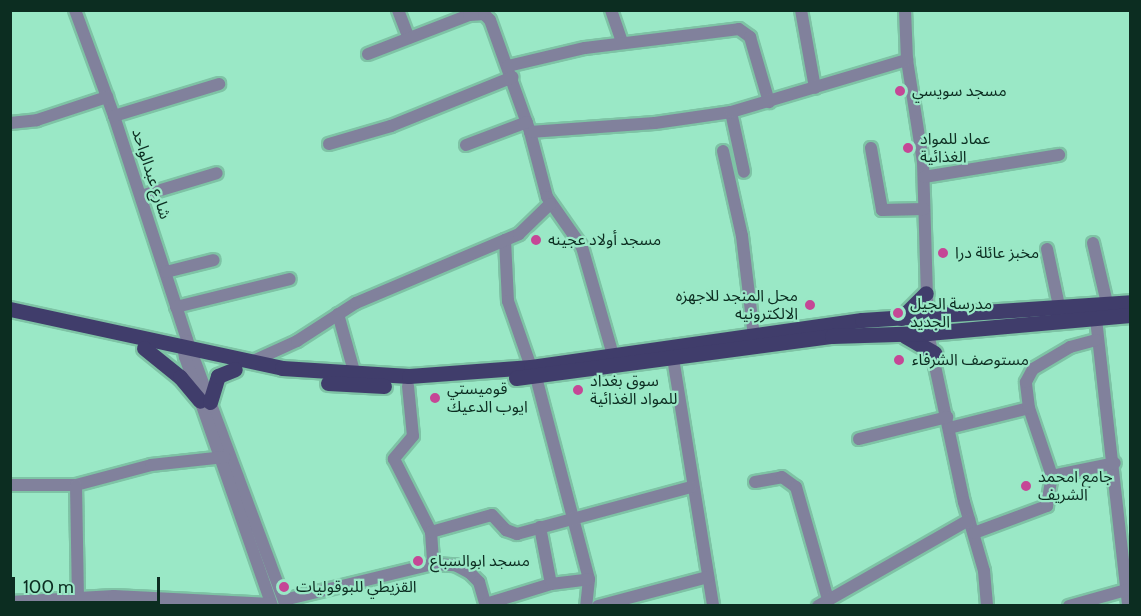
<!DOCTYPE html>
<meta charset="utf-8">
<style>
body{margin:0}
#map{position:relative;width:1141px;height:616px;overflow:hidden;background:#9ae8c6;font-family:Cabin,"Noto Sans Arabic",sans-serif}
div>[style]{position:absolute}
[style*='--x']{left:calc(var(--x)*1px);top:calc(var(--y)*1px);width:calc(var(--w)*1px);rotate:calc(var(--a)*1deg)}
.roads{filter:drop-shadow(2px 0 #7ec3a5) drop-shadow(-2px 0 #7ec3a5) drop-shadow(0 2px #7ec3a5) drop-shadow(0 -2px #7ec3a5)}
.street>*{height:12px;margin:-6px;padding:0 6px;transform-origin:6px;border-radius:6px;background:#81819c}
.primary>*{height:15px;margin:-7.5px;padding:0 7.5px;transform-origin:7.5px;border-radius:7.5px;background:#403d6b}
.dots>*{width:16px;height:16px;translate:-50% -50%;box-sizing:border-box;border:3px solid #9ae8c6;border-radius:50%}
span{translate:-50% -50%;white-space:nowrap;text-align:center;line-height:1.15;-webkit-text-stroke:4.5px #9ae8c6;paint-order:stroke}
.poi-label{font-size:16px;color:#0c2d21}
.left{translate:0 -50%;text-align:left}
.right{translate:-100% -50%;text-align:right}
.street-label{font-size:16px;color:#0c2d21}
.frame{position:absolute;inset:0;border:12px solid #0c2d21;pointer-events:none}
.scale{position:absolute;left:12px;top:577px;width:148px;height:27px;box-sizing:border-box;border:3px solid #0c2d21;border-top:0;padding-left:8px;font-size:18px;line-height:21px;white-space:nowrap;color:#0c2d21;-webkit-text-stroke:4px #9ae8c6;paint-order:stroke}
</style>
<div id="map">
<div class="roads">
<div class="street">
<div style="--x:75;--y:10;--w:113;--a:69.8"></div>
<div style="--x:114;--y:116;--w:236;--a:71.9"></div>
<div style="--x:187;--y:340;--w:284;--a:69.6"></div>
<div style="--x:398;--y:10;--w:30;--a:69"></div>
<div style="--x:611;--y:10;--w:34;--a:71"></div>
<div style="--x:801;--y:10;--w:79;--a:79.8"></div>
<div style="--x:905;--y:10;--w:50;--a:87.7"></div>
<div style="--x:907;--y:60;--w:103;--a:81.1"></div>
<div style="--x:923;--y:162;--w:171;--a:88.3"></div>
<div style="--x:928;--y:333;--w:173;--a:78"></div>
<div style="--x:964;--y:502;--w:72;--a:73.8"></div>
<div style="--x:984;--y:571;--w:35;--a:85"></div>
<div style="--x:368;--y:54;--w:108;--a:-21.1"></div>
<div style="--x:469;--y:15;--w:15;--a:-4"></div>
<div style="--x:484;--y:14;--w:8;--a:45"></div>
<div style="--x:490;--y:20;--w:119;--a:70.3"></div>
<div style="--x:530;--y:132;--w:67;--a:75.3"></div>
<div style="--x:547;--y:197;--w:61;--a:55"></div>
<div style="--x:582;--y:247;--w:112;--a:74"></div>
<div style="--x:508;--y:66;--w:79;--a:-13.2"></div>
<div style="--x:585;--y:48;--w:155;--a:-7"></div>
<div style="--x:739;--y:29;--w:14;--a:36"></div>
<div style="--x:750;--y:37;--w:68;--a:73.7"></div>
<div style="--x:731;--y:112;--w:61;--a:77.8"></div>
<div style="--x:114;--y:116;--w:110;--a:-16.9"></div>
<div style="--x:10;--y:123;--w:27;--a:-6"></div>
<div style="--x:37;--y:120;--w:74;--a:-18.2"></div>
<div style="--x:530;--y:132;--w:125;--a:-4.1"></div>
<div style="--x:655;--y:123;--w:77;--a:-8.2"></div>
<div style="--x:731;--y:112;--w:184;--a:-16.5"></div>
<div style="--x:329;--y:144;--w:65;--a:-16.2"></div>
<div style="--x:391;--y:126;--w:131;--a:-21.9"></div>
<div style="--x:466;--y:145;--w:65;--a:-20.7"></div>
<div style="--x:871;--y:148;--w:63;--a:79.9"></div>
<div style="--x:882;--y:210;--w:42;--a:-1.4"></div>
<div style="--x:723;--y:151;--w:87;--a:77.4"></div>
<div style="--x:742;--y:236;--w:101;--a:83.2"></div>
<div style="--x:924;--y:177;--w:137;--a:-9.3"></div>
<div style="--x:141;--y:196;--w:79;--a:-16.8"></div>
<div style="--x:505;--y:240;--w:61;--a:87.2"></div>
<div style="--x:508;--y:301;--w:70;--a:70.8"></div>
<div style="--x:1093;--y:243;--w:62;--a:76.9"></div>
<div style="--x:1047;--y:249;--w:58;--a:78.1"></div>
<div style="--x:166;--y:272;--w:49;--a:-14"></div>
<div style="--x:176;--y:307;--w:117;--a:-13.8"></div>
<div style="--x:338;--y:314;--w:63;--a:74.4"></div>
<div style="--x:1096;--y:319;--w:289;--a:83.6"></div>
<div style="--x:187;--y:341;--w:7;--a:124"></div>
<div style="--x:183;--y:347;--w:10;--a:79"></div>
<div style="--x:185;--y:357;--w:264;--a:70.7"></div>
<div style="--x:673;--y:358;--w:251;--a:80.8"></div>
<div style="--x:251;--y:362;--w:51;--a:-24.5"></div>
<div style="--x:297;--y:341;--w:70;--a:-32.8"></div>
<div style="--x:356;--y:303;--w:177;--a:-22.9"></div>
<div style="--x:519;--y:234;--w:43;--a:-44.1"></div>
<div style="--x:536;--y:377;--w:209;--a:75.3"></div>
<div style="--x:589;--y:579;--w:27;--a:96"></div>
<div style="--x:408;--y:386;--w:50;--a:84.3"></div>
<div style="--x:413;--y:436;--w:30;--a:130"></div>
<div style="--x:394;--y:459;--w:82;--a:63.1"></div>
<div style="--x:431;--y:532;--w:32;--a:86"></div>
<div style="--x:1029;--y:408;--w:72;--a:71.3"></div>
<div style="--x:949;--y:428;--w:82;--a:-14"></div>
<div style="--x:1029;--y:408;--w:26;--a:-97"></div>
<div style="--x:1026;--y:382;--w:15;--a:-62"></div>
<div style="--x:1033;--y:369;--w:43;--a:-30.7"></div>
<div style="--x:1070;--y:347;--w:27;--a:-15"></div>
<div style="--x:859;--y:439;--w:91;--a:-14"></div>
<div style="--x:755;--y:482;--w:27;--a:-10"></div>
<div style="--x:782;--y:477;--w:17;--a:36"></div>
<div style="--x:796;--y:487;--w:116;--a:74.1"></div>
<div style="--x:10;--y:485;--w:66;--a:0"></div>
<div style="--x:76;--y:485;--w:78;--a:-14.9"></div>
<div style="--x:151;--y:465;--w:74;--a:-6.2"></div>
<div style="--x:76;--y:485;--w:115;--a:89"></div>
<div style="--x:540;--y:527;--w:58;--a:79.1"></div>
<div style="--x:431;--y:532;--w:63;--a:-15.6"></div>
<div style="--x:492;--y:515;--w:21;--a:47"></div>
<div style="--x:506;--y:530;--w:12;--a:20"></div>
<div style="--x:517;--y:534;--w:180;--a:-15.1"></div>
<div style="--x:974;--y:533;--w:78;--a:-20.3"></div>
<div style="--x:1047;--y:506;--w:30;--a:-81"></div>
<div style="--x:1052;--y:476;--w:64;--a:-11.7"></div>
<div style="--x:284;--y:600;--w:153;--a:-13.6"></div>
<div style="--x:433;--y:564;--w:22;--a:3"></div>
<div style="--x:455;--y:565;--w:17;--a:28"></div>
<div style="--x:470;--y:573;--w:13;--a:45"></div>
<div style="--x:479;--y:582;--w:25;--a:74"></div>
<div style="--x:10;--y:602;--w:104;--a:-3.3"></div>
<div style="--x:114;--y:596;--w:157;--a:2.9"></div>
<div style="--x:486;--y:604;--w:68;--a:-17.1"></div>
<div style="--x:551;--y:584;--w:38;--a:-7"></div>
<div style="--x:598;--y:606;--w:114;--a:-14.8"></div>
<div style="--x:818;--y:606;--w:174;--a:-29.7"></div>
<div style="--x:1069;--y:606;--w:63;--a:-15.6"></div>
</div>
<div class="primary">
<div style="--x:10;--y:309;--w:278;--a:12.2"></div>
<div style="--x:282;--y:368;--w:127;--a:3.6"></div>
<div style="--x:409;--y:376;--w:122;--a:-4.2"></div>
<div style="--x:531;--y:367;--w:334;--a:-8.1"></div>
<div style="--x:862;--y:320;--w:269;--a:-3.8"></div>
<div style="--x:901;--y:318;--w:35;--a:-45"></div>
<div style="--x:905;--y:336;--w:34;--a:30"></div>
<div style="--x:144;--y:348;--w:46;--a:38.9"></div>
<div style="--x:180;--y:377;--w:31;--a:50"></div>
<div style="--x:516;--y:378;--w:319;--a:-7.6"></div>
<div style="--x:832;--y:336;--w:96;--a:-1.8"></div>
<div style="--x:928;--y:333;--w:203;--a:-5.1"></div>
<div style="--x:328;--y:383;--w:56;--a:3.1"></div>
<div style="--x:210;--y:402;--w:27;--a:-73"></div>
<div style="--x:218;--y:376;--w:18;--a:-22"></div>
</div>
</div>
<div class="dots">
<div style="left:900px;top:91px;background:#c54796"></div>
<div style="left:908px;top:148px;background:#c54796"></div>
<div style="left:536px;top:240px;background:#c54796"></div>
<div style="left:943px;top:253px;background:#c54796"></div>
<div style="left:810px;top:305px;background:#c54796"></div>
<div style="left:898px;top:313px;background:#c54796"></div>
<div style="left:899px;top:360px;background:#c54796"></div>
<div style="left:578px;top:390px;background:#c54796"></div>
<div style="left:435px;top:398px;background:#c54796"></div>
<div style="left:1026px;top:486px;background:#c54796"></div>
<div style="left:418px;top:561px;background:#c54796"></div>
<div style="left:284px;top:587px;background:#c54796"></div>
</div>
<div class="poi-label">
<span class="left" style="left:912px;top:91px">مسجد سويسي</span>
<span class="left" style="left:920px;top:148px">عماد للمواد<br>الغذائية</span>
<span class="left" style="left:548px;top:240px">مسجد أولاد عجينه</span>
<span class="left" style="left:955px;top:253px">مخبز عائلة درا</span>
<span class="right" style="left:798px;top:305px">محل المنجد للاجهزه<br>الالكترونيه</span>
<span class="left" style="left:910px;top:313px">مدرسة الجيل<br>الجديد</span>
<span class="left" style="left:912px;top:360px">مستوصف الشرفاء</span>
<span class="left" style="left:590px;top:390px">سوق بغداد<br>للمواد الغذائية</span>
<span class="left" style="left:447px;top:398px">قوميستي<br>ايوب الدعيك</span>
<span class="left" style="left:1038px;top:486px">جامع امحمد<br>الشريف</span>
<span class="left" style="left:430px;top:561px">مسجد ابوالسباع</span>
<span class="left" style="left:296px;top:587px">القزيطي للبوقوليات</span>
</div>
<div class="street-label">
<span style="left:151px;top:174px;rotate:72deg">شارع عبدالواحد</span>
</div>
<div class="frame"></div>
<div class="scale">100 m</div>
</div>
